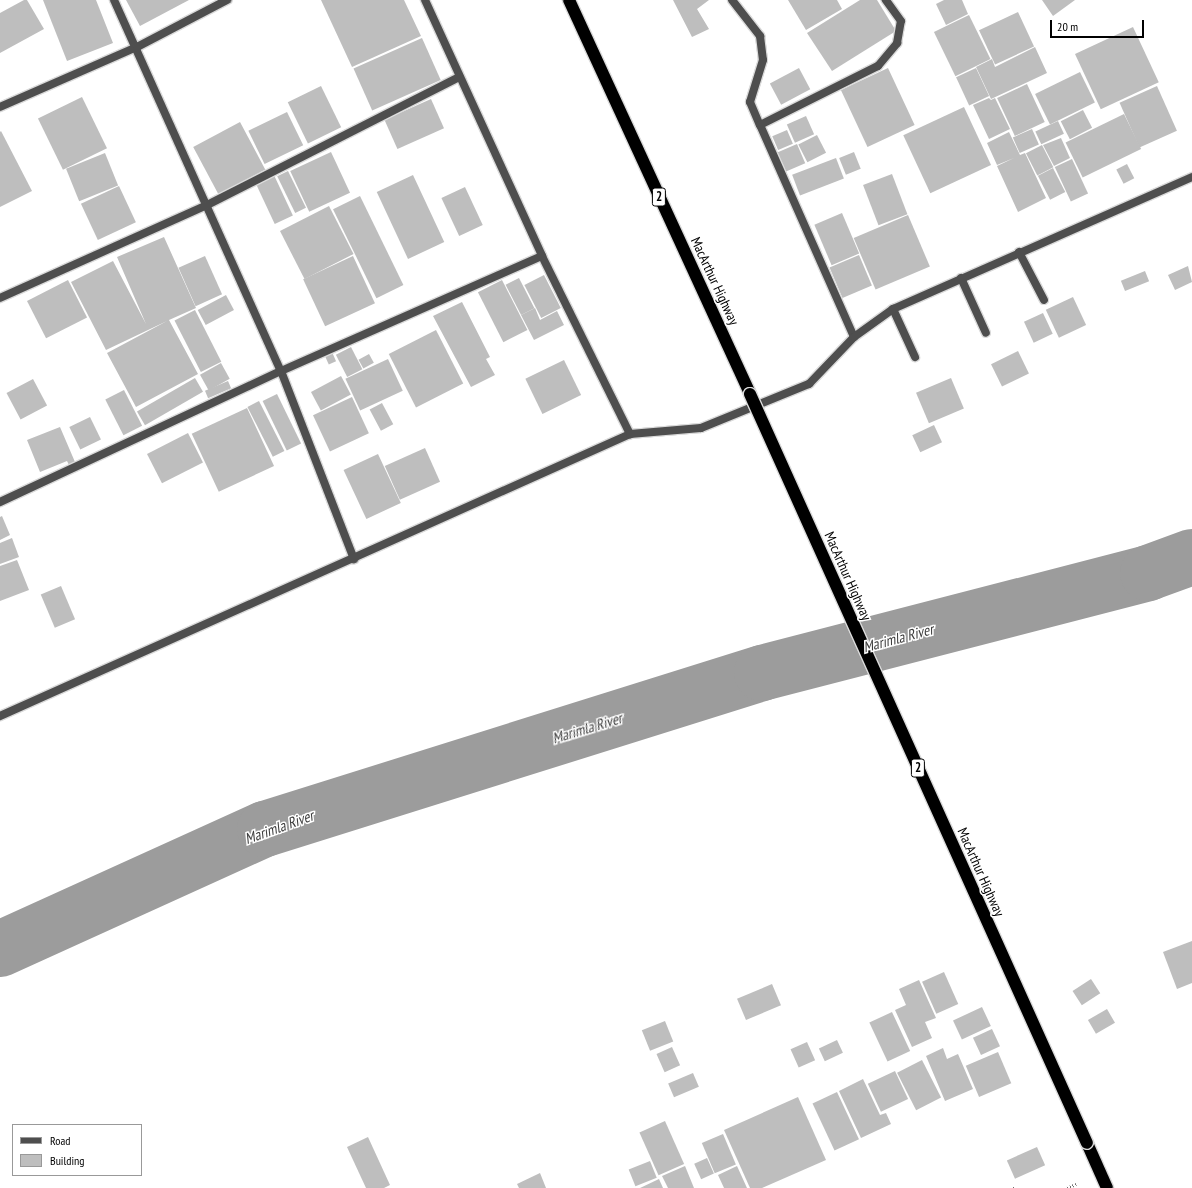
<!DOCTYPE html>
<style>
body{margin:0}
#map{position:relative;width:1192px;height:1188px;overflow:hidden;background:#fff;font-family:"PT Sans Narrow",sans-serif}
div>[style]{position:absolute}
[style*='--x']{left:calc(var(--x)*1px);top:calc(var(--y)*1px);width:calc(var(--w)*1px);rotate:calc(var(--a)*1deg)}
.river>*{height:56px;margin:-28px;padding:0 28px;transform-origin:28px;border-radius:28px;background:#9c9c9c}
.building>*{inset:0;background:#bebebe;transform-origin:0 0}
.path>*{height:2.5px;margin-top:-1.25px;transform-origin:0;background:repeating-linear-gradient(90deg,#707070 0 1px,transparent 0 3px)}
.roads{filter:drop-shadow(1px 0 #dbdbdb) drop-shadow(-1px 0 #dbdbdb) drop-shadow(0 1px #dbdbdb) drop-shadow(0 -1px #dbdbdb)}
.lane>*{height:8px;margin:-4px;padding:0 4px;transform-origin:4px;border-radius:4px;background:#4e4e4e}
.street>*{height:8px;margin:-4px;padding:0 4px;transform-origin:4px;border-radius:4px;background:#4e4e4e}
.highway>*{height:12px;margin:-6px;padding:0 6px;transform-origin:6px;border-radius:6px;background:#000}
.bridges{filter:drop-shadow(1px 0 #dbdbdb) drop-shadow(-1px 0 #dbdbdb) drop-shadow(0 1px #dbdbdb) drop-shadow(0 -1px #dbdbdb)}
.highway-bridge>*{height:12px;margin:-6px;padding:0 6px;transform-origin:6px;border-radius:6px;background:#000}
span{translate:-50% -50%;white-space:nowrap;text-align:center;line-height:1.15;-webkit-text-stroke:3px #fff;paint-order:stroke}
.shield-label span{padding:1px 3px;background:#fff;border:1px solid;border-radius:3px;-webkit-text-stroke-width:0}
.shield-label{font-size:13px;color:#000;font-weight:700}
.street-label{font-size:14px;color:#000}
.water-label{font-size:15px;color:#3d3d3d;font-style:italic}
.legend{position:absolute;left:12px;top:1124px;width:130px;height:52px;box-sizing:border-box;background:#fff;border:1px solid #999;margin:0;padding:5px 7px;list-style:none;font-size:12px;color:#000}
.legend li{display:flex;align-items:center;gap:8px;height:20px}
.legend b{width:20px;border:1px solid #999}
.scale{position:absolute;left:1050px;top:20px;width:94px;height:18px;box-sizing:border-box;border:2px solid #000;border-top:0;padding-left:5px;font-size:12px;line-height:14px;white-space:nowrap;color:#000;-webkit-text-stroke:3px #fff;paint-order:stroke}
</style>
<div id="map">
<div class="river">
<div style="--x:0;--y:949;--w:291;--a:-24.4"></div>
<div style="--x:265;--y:829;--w:521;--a:-17.43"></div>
<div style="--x:762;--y:673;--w:399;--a:-14.5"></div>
<div style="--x:1148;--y:573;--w:47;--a:-20"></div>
</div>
<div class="building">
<div style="clip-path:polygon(24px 0,27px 0,44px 29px,0 53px,0 13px)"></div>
<div style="clip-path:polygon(43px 0,96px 0,113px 43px,67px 61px)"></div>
<div style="clip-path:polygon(126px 0,189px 0,140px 26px)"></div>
<div style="clip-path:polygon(321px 0,404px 0,421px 36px,352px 67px)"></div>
<div style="clip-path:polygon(673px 0,709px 0,697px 9px,709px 29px,692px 37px)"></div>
<div style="clip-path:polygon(788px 0,837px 0,842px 9px,806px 30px)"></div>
<div style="clip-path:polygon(860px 0,877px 0,896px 31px,832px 71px,807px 33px)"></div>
<div style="clip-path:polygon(944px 0,962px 0,968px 14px,946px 25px,936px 4px)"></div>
<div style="clip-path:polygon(1042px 0,1075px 0,1053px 16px)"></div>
<div style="left:1018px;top:12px;width:38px;height:43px;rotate:65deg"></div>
<div style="left:969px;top:15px;width:49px;height:39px;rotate:64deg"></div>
<div style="left:1133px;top:27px;width:61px;height:64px;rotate:65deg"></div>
<div style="left:422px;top:38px;width:46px;height:75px;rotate:66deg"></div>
<div style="clip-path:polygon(1035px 47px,1047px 73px,991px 99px,976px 67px,992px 59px,995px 67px)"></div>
<div style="left:799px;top:68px;width:24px;height:33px;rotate:62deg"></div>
<div style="left:888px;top:68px;width:63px;height:52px;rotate:65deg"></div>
<div style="left:976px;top:68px;width:31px;height:22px;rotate:65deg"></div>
<div style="left:1080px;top:72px;width:34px;height:50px;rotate:64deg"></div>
<div style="left:1027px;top:84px;width:42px;height:33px;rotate:65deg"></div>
<div style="left:321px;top:86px;width:46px;height:37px;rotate:64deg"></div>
<div style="left:1157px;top:86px;width:49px;height:41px;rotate:66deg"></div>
<div style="left:82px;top:97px;width:57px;height:49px;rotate:64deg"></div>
<div style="clip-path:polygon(989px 98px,991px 100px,995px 98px,1010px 129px,989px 139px,973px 105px)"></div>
<div style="left:431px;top:99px;width:32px;height:51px;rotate:66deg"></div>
<div style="left:964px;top:107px;width:64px;height:67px;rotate:65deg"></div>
<div style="left:1083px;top:110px;width:20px;height:25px;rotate:63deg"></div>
<div style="left:287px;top:112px;width:37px;height:43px;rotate:64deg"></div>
<div style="left:1124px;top:114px;width:39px;height:65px;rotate:64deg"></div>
<div style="left:806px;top:116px;width:20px;height:21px;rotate:66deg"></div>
<div style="left:1058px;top:121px;width:14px;height:25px;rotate:65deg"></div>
<div style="left:240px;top:122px;width:54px;height:53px;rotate:62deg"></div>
<div style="left:1032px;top:129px;width:17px;height:21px;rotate:66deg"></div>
<div style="left:787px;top:130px;width:15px;height:16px;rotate:67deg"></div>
<div style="clip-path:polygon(1px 131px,32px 191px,0 207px,0 132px)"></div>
<div style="clip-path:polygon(1009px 132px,1020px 155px,1025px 153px,1046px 198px,1018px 212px,997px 166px,1014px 158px,997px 165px,987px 143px)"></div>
<div style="left:817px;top:135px;width:20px;height:21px;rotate:63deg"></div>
<div style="clip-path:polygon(1061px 138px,1070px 158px,1054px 166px,1043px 145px)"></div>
<div style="left:797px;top:144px;width:21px;height:24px;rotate:67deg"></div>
<div style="left:1042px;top:145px;width:25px;height:18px;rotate:63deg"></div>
<div style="left:331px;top:152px;width:45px;height:45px;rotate:65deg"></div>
<div style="left:854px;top:152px;width:18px;height:16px;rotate:68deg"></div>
<div style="left:105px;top:153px;width:35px;height:42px;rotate:68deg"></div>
<div style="left:836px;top:158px;width:22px;height:47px;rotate:69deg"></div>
<div style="left:1072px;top:159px;width:38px;height:19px;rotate:65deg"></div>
<div style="left:1127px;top:164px;width:16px;height:12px;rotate:63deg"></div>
<div style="left:1053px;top:168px;width:27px;height:17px;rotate:63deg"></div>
<div style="left:288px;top:171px;width:41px;height:12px;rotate:64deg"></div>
<div style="left:273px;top:173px;width:47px;height:20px;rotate:65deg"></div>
<div style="left:892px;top:174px;width:43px;height:31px;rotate:69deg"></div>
<div style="left:413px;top:175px;width:74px;height:40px;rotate:65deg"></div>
<div style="left:119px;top:186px;width:40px;height:42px;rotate:65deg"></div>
<div style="left:465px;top:187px;width:42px;height:26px;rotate:65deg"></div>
<div style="left:360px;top:196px;width:99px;height:30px;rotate:64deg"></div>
<div style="left:329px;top:206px;width:54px;height:55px;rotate:63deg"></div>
<div style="left:842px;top:213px;width:44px;height:30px;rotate:67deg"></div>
<div style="left:908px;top:215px;width:56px;height:59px;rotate:67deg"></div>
<div style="clip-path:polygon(164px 237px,196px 308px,169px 320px,198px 374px,136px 407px,107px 353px,167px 321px,106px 350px,71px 282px,113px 261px,146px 324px,117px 257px)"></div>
<div style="left:859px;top:255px;width:33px;height:32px;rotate:67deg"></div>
<div style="left:205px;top:256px;width:42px;height:29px;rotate:66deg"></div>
<div style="left:353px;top:256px;width:52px;height:55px;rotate:65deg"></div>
<div style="clip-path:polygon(1188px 266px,1192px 282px,1175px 290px,1168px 275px)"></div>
<div style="left:1145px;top:271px;width:11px;height:26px;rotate:68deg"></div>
<div style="left:544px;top:275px;width:37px;height:22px;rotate:63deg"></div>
<div style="left:519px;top:278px;width:34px;height:15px;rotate:63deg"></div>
<div style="left:68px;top:280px;width:42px;height:46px;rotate:63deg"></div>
<div style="left:502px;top:280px;width:56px;height:27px;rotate:63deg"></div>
<div style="left:226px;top:295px;width:17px;height:32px;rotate:62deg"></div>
<div style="left:1073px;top:297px;width:31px;height:30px;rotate:65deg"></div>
<div style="clip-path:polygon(462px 302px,490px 357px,486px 359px,495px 375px,471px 387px,433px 316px)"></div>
<div style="clip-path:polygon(535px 308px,540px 320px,557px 311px,564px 325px,534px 340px,521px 315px)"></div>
<div style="left:195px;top:310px;width:58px;height:23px;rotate:63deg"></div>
<div style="left:1043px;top:313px;width:23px;height:21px;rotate:65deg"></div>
<div style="left:436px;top:330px;width:60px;height:53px;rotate:63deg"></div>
<div style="left:351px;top:347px;width:25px;height:17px;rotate:63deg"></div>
<div style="left:1018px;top:351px;width:25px;height:30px;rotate:64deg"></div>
<div style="left:332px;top:352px;width:10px;height:8px;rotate:66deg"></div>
<div style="left:369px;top:354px;width:10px;height:12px;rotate:61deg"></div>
<div style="left:388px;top:359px;width:35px;height:47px;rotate:65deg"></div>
<div style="left:564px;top:360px;width:39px;height:43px;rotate:64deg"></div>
<div style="left:221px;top:363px;width:18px;height:24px;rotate:61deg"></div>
<div style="left:341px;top:376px;width:21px;height:34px;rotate:62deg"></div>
<div style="left:195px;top:378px;width:16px;height:67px;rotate:60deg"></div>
<div style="left:951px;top:378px;width:33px;height:38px;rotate:67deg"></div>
<div style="left:33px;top:379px;width:30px;height:30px;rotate:62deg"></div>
<div style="left:228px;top:381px;width:8px;height:25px;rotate:67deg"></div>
<div style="left:124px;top:390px;width:40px;height:21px;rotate:63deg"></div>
<div style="left:277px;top:394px;width:55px;height:16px;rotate:64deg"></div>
<div style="left:352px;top:397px;width:40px;height:43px;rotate:65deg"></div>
<div style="left:259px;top:401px;width:56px;height:13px;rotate:63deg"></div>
<div style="left:382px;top:403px;width:24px;height:14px;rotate:62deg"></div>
<div style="left:247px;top:408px;width:64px;height:61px;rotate:65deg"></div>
<div style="left:90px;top:417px;width:25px;height:23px;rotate:64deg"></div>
<div style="left:934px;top:425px;width:19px;height:24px;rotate:65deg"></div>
<div style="clip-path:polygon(60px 427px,75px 462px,69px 465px,67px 461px,40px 472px,27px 440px)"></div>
<div style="left:188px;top:433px;width:33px;height:46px;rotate:63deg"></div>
<div style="left:425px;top:448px;width:37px;height:44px;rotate:66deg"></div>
<div style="left:378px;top:454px;width:54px;height:38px;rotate:65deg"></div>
<div style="clip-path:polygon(2px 516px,10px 535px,0 540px,0 517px)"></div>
<div style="clip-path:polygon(12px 538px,19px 557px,0 564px,0 543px)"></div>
<div style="clip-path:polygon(17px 560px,29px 590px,0 601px,0 566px)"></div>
<div style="left:61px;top:586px;width:36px;height:22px;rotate:67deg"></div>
<div style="clip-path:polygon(1192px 941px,1192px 983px,1177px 989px,1163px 952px)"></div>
<div style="left:944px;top:972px;width:35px;height:24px;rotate:66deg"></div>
<div style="left:1091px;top:979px;width:17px;height:22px;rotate:57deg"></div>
<div style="clip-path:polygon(919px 980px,936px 1018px,925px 1022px,932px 1038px,912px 1047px,895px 1010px,906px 1005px,899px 989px)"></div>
<div style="left:772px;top:984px;width:23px;height:38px;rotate:67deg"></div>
<div style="left:982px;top:1007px;width:21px;height:32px;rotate:65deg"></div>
<div style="left:1107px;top:1009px;width:16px;height:22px;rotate:60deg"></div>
<div style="left:892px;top:1012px;width:43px;height:25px;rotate:65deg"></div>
<div style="left:665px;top:1021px;width:22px;height:25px;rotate:68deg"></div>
<div style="left:992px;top:1029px;width:19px;height:21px;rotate:65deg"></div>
<div style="left:837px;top:1040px;width:14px;height:20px;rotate:65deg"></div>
<div style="left:807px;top:1042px;width:20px;height:18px;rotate:66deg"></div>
<div style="left:672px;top:1047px;width:20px;height:17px;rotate:66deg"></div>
<div style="clip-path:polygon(943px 1048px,947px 1059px,958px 1054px,973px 1089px,945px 1101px,926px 1056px)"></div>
<div style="left:998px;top:1052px;width:34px;height:35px;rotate:67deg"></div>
<div style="left:922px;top:1060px;width:42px;height:28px;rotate:63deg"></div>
<div style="left:895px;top:1071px;width:31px;height:30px;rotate:65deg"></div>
<div style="left:693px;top:1073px;width:15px;height:27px;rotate:67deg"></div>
<div style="clip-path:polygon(863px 1079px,880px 1115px,886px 1113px,891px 1124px,861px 1138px,839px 1091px)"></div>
<div style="left:837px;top:1092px;width:52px;height:27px;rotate:65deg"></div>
<div style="clip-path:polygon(798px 1097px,826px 1160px,762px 1188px,750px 1188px,724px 1130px)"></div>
<div style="left:665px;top:1121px;width:47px;height:28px;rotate:66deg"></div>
<div style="left:723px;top:1134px;width:33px;height:23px;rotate:67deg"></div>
<div style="clip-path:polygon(368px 1137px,390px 1185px,384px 1188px,366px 1188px,347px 1147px)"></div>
<div style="left:1037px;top:1147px;width:20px;height:33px;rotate:66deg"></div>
<div style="left:707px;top:1158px;width:17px;height:14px;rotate:66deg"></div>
<div style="left:650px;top:1161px;width:18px;height:23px;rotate:68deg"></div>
<div style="clip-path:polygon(685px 1166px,694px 1188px,668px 1188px,662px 1176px)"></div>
<div style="clip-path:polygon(737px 1166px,747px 1188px,724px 1188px,718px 1175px)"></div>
<div style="clip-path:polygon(540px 1173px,546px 1188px,519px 1188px,517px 1184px)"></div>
<div style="clip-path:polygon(659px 1179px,663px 1188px,640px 1188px)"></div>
</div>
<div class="path">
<div style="--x:1013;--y:1188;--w:2;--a:0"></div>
<div style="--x:1067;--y:1188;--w:10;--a:-24"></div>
</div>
<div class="roads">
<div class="lane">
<div style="--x:732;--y:0;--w:46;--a:52.1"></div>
<div style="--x:760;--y:36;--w:24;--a:83"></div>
<div style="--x:763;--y:60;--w:44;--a:107.2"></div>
<div style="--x:750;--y:102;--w:25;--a:67"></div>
<div style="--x:1019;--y:252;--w:54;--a:62.5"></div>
<div style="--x:961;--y:278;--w:60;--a:65.6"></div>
<div style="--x:893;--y:309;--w:53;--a:65.4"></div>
</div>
<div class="street">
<div style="--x:114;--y:0;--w:407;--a:65.8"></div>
<div style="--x:281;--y:371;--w:202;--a:68.8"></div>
<div style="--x:425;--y:0;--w:281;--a:65.4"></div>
<div style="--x:542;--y:256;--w:199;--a:63.7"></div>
<div style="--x:0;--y:107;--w:150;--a:-23.7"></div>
<div style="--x:137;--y:47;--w:102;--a:-27.6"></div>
<div style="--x:0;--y:298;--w:227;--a:-24.2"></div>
<div style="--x:207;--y:205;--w:283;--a:-26.9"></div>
<div style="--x:854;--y:337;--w:232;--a:-113.9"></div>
<div style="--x:760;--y:125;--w:132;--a:-26.6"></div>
<div style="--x:878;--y:66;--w:30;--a:-50"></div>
<div style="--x:897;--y:43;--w:22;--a:-80"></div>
<div style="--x:901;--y:21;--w:26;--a:-126"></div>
<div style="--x:0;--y:502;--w:310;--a:-25"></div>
<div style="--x:281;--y:371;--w:285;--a:-23.8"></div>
<div style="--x:0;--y:716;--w:690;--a:-24.11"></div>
<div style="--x:630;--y:434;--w:71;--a:-4.8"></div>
<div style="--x:701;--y:428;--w:117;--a:-22.2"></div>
<div style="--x:809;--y:384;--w:65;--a:-46.2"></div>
<div style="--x:854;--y:337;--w:48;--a:-35.7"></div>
<div style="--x:893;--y:309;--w:327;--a:-23.8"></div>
</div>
<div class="highway">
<div style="--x:569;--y:0;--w:434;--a:65.3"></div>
<div style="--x:1087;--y:1143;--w:49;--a:66"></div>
</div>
</div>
<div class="bridges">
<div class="highway-bridge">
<div style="--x:750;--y:394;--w:821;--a:65.78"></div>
</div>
</div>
<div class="shield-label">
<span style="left:659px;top:197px">2</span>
<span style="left:918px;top:768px">2</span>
</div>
<div class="street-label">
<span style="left:715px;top:281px;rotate:65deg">MacArthur Highway</span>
<span style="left:848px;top:576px;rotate:66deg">MacArthur Highway</span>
<span style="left:981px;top:872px;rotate:66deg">MacArthur Highway</span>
</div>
<div class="water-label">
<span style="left:898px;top:638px;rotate:-15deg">Marimla River</span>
<span style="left:587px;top:728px;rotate:-17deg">Marimla River</span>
<span style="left:279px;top:827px;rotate:-20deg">Marimla River</span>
</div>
<ul class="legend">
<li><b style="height:5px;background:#4e4e4e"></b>Road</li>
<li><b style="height:11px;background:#bebebe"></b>Building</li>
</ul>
<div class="scale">20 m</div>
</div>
